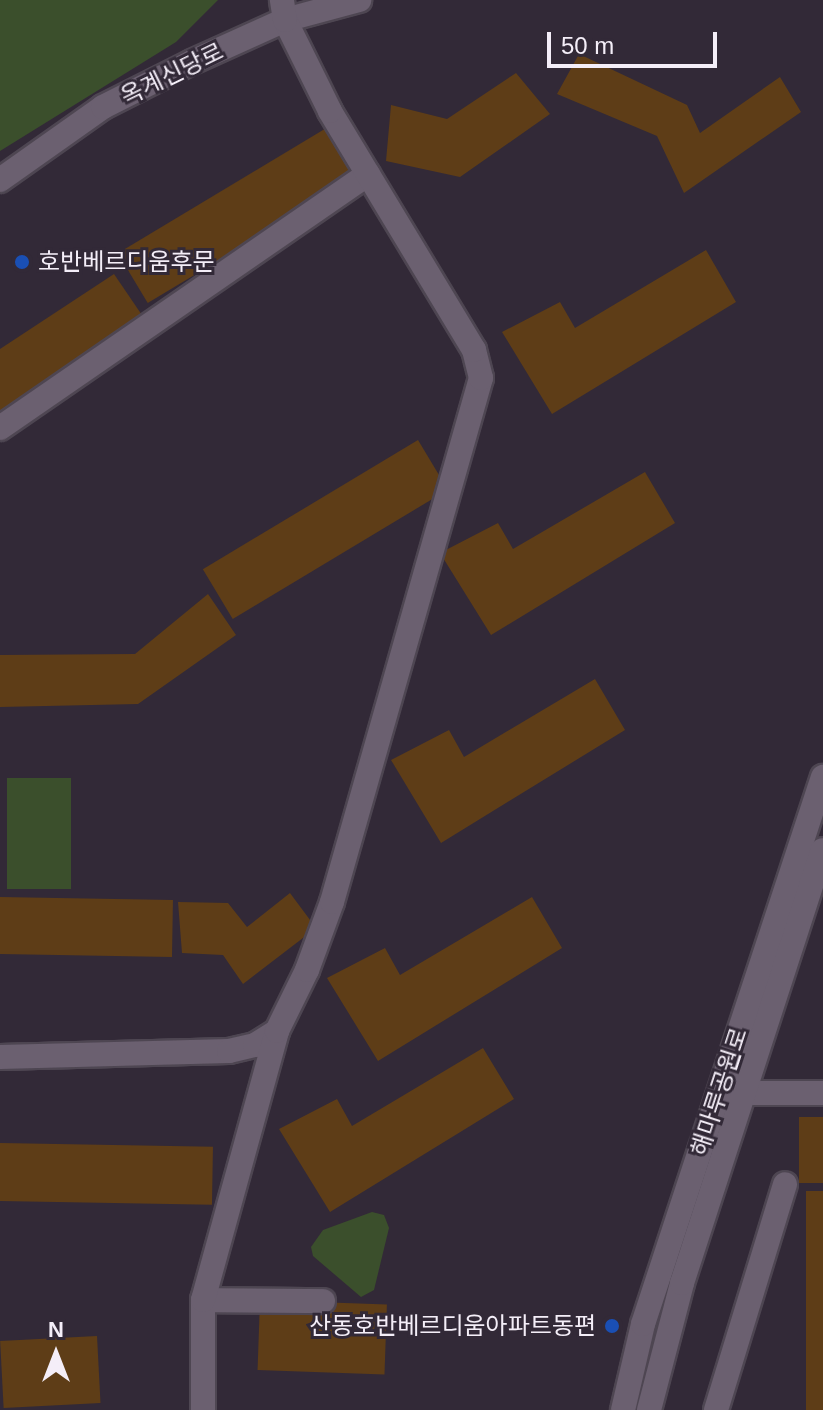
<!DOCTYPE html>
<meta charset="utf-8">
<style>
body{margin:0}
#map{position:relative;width:823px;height:1410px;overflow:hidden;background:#322937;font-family:Arial,"Noto Sans KR",sans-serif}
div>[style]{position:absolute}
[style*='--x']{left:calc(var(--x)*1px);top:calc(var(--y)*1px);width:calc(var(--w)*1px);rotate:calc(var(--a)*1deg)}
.green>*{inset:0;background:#3b4f2c;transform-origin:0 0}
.building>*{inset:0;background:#5e3d17;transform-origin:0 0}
.roads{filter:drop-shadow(2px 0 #4e4652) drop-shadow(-2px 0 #4e4652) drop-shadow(0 2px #4e4652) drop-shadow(0 -2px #4e4652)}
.minor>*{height:24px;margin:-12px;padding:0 12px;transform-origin:12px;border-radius:12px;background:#6b6070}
.dots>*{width:22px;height:22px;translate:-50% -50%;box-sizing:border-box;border:4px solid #322937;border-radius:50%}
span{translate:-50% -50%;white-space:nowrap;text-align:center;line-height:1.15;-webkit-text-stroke:6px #322937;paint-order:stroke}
.street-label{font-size:24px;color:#f4eef8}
.poi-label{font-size:24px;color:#f4eef8}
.left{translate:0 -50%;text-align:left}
.right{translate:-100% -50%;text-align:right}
.north{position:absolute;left:16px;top:1314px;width:80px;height:80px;-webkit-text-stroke:6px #322937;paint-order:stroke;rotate:0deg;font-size:22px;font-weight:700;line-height:32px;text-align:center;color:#f4eef8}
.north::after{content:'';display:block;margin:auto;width:28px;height:36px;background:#f4eef8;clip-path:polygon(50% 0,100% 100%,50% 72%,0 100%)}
.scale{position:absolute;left:547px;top:32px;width:170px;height:36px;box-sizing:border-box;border:4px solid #f4eef8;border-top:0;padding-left:10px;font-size:24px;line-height:28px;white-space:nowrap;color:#f4eef8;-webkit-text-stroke:6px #322937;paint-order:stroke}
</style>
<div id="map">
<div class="green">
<div style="clip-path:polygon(0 0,218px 0,176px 42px,0 151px)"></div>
<div style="left:71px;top:778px;width:111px;height:64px;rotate:90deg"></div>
<div style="clip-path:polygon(372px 1212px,384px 1215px,389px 1228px,374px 1290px,361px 1297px,313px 1256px,311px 1247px,323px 1230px)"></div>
</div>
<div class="building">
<div style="clip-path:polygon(579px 54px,687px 105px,700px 133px,780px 77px,801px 112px,684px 193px,657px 136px,557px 94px)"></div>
<div style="clip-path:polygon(516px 73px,550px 114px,460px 177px,386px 161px,391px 105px,447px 119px)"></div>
<div style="left:333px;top:124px;width:58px;height:251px;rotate:59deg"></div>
<div style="clip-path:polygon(706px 250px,736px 302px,552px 414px,502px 332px,560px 302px,575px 328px)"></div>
<div style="clip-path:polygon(114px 274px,146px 321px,0 416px,0 349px)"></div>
<div style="left:418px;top:440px;width:58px;height:251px;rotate:59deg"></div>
<div style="clip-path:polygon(645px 472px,675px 523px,491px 635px,440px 553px,498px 523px,513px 549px)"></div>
<div style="clip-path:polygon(208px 594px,236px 635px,138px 704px,0 707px,0 655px,135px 654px)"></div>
<div style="clip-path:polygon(595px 679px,625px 730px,441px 843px,391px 760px,449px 730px,464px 757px)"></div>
<div style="clip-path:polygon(290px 893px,316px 928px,243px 984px,223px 955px,182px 953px,178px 902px,228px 903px,247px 927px)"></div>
<div style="left:0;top:897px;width:173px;height:57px;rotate:1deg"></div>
<div style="clip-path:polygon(532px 897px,562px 948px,378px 1061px,327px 978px,385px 948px,400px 975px)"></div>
<div style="clip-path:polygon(483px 1048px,514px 1099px,330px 1212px,279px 1129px,337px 1099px,352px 1126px)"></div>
<div style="left:799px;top:1117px;width:24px;height:66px"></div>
<div style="left:0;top:1143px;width:213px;height:58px;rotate:1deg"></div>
<div style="left:806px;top:1191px;width:17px;height:219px"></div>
<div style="left:260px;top:1300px;width:127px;height:70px;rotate:2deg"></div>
<div style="left:97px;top:1336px;width:67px;height:97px;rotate:87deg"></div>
</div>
<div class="roads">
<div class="minor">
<div style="--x:0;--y:180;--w:126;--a:-35.3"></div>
<div style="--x:103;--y:107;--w:100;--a:-26.8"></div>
<div style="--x:192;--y:62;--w:102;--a:-24.3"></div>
<div style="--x:285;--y:20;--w:77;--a:-15.1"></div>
<div style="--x:0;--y:428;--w:447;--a:-34.6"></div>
<div style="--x:0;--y:1057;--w:229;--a:-1.5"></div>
<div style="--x:229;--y:1051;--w:27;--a:-13"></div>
<div style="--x:255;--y:1045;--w:26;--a:-32"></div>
<div style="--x:732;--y:1093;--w:91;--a:0"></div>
<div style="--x:203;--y:1300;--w:120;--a:0.5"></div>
<div style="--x:203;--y:1410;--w:110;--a:-90"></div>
<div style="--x:203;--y:1300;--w:279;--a:-74.6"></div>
<div style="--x:277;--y:1031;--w:68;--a:-63.8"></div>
<div style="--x:307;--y:970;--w:72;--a:-69.8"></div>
<div style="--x:332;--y:902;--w:545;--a:-74.13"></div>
<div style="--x:481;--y:378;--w:29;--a:-104"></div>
<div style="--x:474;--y:350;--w:279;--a:-121.1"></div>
<div style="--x:330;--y:111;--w:102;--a:-116.3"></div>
<div style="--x:285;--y:20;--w:20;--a:-99"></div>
<div style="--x:623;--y:1410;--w:88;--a:-76.9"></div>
<div style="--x:643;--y:1324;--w:576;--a:-71.79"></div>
<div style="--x:649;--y:1410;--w:131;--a:-75.4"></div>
<div style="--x:682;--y:1283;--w:455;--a:-72"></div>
<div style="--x:716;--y:1410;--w:236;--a:-73"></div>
</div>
</div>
<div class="dots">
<div style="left:22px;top:262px;background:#1a4fb4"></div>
<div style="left:612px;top:1326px;background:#1a4fb4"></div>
</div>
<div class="street-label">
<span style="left:172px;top:74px;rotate:-26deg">옥계신당로</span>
<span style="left:719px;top:1092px;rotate:-72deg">해마루공원로</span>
</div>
<div class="poi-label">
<span class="left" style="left:38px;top:262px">호반베르디움후문</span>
<span class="right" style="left:596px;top:1326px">산동호반베르디움아파트동편</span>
</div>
<div class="north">N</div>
<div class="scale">50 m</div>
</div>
